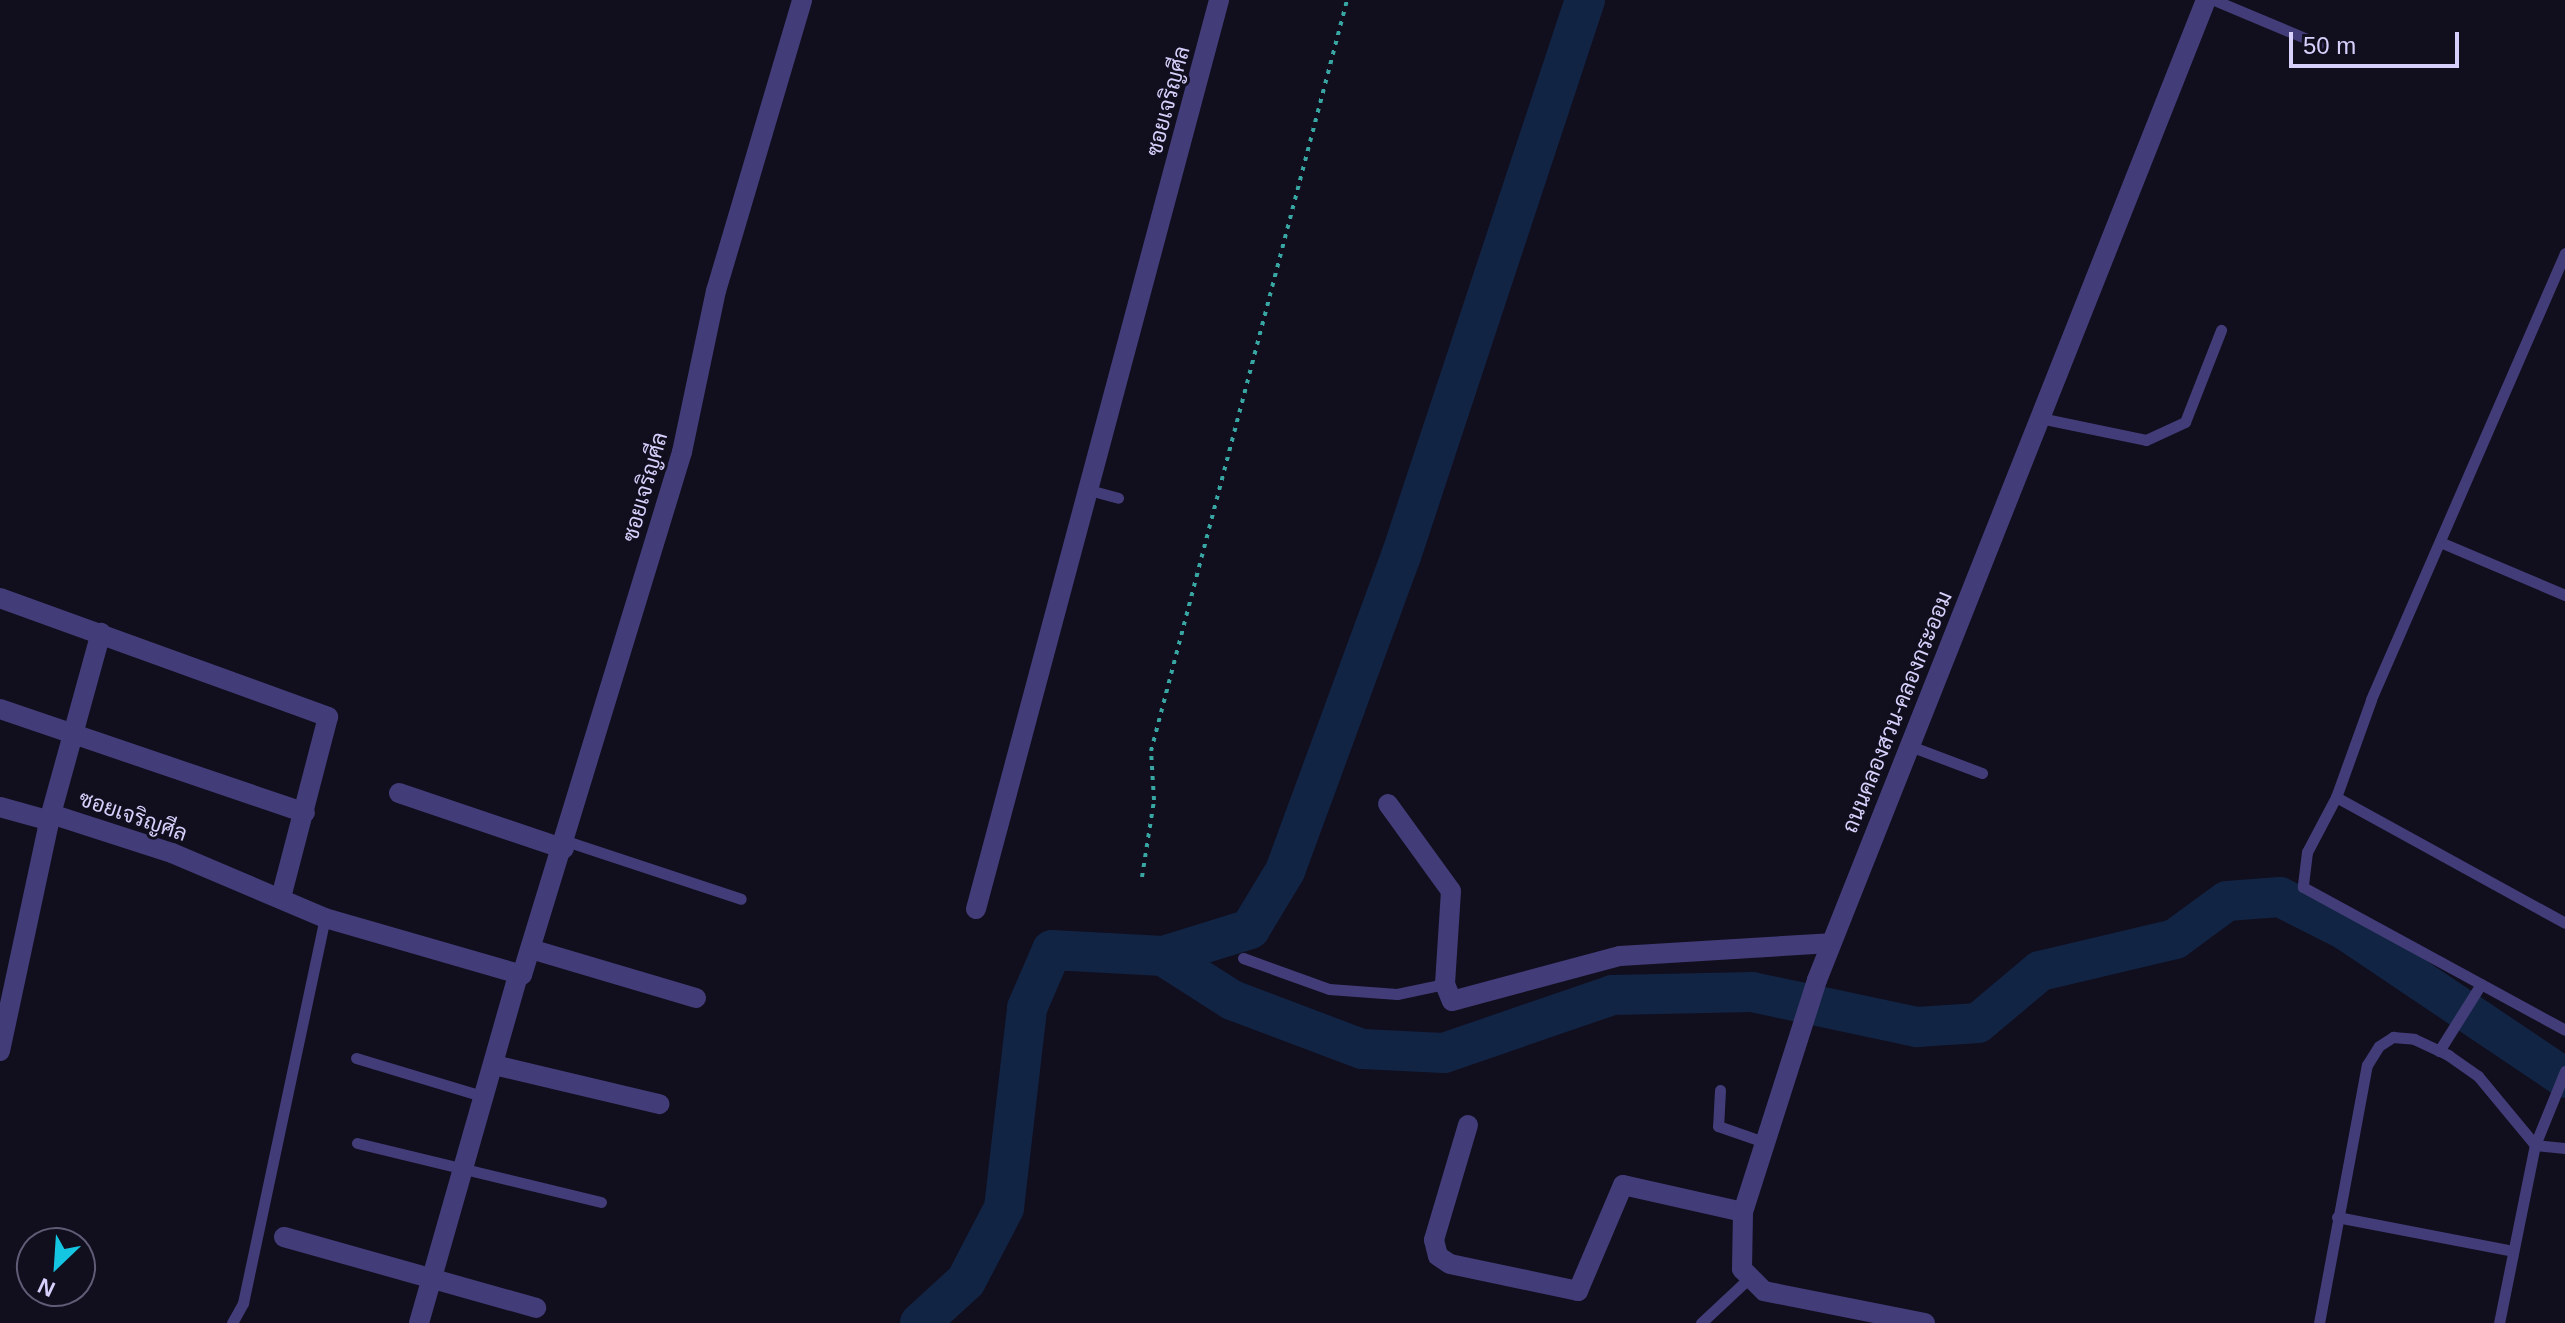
<!DOCTYPE html>
<meta charset="utf-8">
<style>
body{margin:0}
#map{position:relative;width:2565px;height:1323px;overflow:hidden;background:#110e1e;font-family:Helvetica,Sarabun,sans-serif}
div>[style]{position:absolute}
[style*='--x']{left:calc(var(--x)*1px);top:calc(var(--y)*1px);width:calc(var(--w)*1px);rotate:calc(var(--a)*1deg)}
.river>*{height:40px;margin:-20px;padding:0 20px;transform-origin:20px;border-radius:20px;background:#122443}
.path>*{height:4px;margin-top:-2px;transform-origin:0;background:repeating-linear-gradient(90deg,#38a6a3 0 4px,transparent 0 10px)}
.lane>*{height:11px;margin:-5.5px;padding:0 5.5px;transform-origin:5.5px;border-radius:5.5px;background:#423d79}
.street>*{height:20px;margin:-10px;padding:0 10px;transform-origin:10px;border-radius:10px;background:#423d79}
span{translate:-50% -50%;white-space:nowrap;text-align:center;line-height:1.15;-webkit-text-stroke:6px #110e1e;paint-order:stroke}
.street-label{font-size:22px;color:#d6d0fb}
.north{position:absolute;left:16px;top:1227px;width:80px;height:80px;box-sizing:border-box;background:#110e1e;border:2px solid #605c76;border-radius:50%;rotate:205deg;font-size:22px;font-weight:700;line-height:32px;text-align:center;color:#d6d0fb}
.north::after{content:'';display:block;margin:auto;width:28px;height:36px;background:#14c6e2;clip-path:polygon(50% 0,100% 100%,50% 72%,0 100%)}
.scale{position:absolute;left:2289px;top:32px;width:170px;height:36px;box-sizing:border-box;border:4px solid #d6d0fb;border-top:0;padding-left:10px;font-size:24px;line-height:28px;white-space:nowrap;color:#d6d0fb;-webkit-text-stroke:6px #110e1e;paint-order:stroke}
</style>
<div id="map">
<div class="river">
<div style="--x:1163;--y:956;--w:82;--a:32.5"></div>
<div style="--x:1232;--y:1000;--w:139;--a:20.7"></div>
<div style="--x:1362;--y:1049;--w:82;--a:2.8"></div>
<div style="--x:1444;--y:1053;--w:178;--a:-19"></div>
<div style="--x:1612;--y:995;--w:140;--a:-1.2"></div>
<div style="--x:1752;--y:992;--w:169;--a:12"></div>
<div style="--x:1917;--y:1027;--w:61;--a:-3.8"></div>
<div style="--x:1978;--y:1023;--w:81;--a:-40"></div>
<div style="--x:2040;--y:971;--w:139;--a:-13.3"></div>
<div style="--x:2175;--y:939;--w:64;--a:-36.2"></div>
<div style="--x:2227;--y:901;--w:53;--a:-4.3"></div>
<div style="--x:2280;--y:897;--w:73;--a:26.9"></div>
<div style="--x:2345;--y:930;--w:265;--a:33.9"></div>
<div style="--x:920;--y:1323;--w:62;--a:-42.4"></div>
<div style="--x:966;--y:1281;--w:82;--a:-62.5"></div>
<div style="--x:1004;--y:1208;--w:201;--a:-83.4"></div>
<div style="--x:1027;--y:1008;--w:63;--a:-66.7"></div>
<div style="--x:1052;--y:950;--w:111;--a:3.1"></div>
<div style="--x:1163;--y:956;--w:91;--a:-17.2"></div>
<div style="--x:1250;--y:929;--w:68;--a:-58.9"></div>
<div style="--x:1285;--y:871;--w:336;--a:-69.8"></div>
<div style="--x:1401;--y:556;--w:586;--a:-71.69"></div>
</div>
<div class="path">
<div style="--x:1142;--y:877;--w:78;--a:-81.1"></div>
<div style="--x:1154;--y:800;--w:49;--a:-93.5"></div>
<div style="--x:1151;--y:751;--w:776;--a:-75.37"></div>
</div>
<div class="lane">
<div style="--x:2214;--y:0;--w:114;--a:22.7"></div>
<div style="--x:2565;--y:253;--w:487;--a:113.5"></div>
<div style="--x:2371;--y:700;--w:103;--a:109.8"></div>
<div style="--x:2336;--y:797;--w:261;--a:28.8"></div>
<div style="--x:2040;--y:418;--w:108;--a:11.7"></div>
<div style="--x:2146;--y:440;--w:43;--a:-24.8"></div>
<div style="--x:2185;--y:422;--w:99;--a:-68.6"></div>
<div style="--x:1089;--y:490;--w:30;--a:15"></div>
<div style="--x:2440;--y:542;--w:136;--a:23"></div>
<div style="--x:1910;--y:746;--w:77;--a:20.6"></div>
<div style="--x:2336;--y:797;--w:62;--a:117.8"></div>
<div style="--x:2307;--y:852;--w:35;--a:97"></div>
<div style="--x:2303;--y:887;--w:298;--a:28.6"></div>
<div style="--x:566;--y:841;--w:184;--a:18.3"></div>
<div style="--x:1243;--y:958;--w:91;--a:19.8"></div>
<div style="--x:1329;--y:989;--w:68;--a:4.2"></div>
<div style="--x:1397;--y:994;--w:49;--a:-11.8"></div>
<div style="--x:2439;--y:1051;--w:79;--a:-57.9"></div>
<div style="--x:356;--y:1058;--w:135;--a:16.8"></div>
<div style="--x:1720;--y:1090;--w:36;--a:93"></div>
<div style="--x:1718;--y:1126;--w:49;--a:19.2"></div>
<div style="--x:357;--y:1143;--w:251;--a:13.6"></div>
<div style="--x:2337;--y:1217;--w:179;--a:10.9"></div>
<div style="--x:232;--y:1323;--w:23;--a:-61"></div>
<div style="--x:243;--y:1303;--w:394;--a:-78"></div>
<div style="--x:1701;--y:1323;--w:63;--a:-43.1"></div>
<div style="--x:2319;--y:1323;--w:262;--a:-79.5"></div>
<div style="--x:2367;--y:1065;--w:22;--a:-58"></div>
<div style="--x:2379;--y:1046;--w:17;--a:-33"></div>
<div style="--x:2393;--y:1037;--w:21;--a:5"></div>
<div style="--x:2414;--y:1039;--w:38;--a:25"></div>
<div style="--x:2448;--y:1055;--w:37;--a:35"></div>
<div style="--x:2478;--y:1076;--w:89;--a:50.4"></div>
<div style="--x:2535;--y:1145;--w:30;--a:6"></div>
<div style="--x:2499;--y:1323;--w:182;--a:-78.6"></div>
<div style="--x:2535;--y:1145;--w:80;--a:-67.9"></div>
</div>
<div class="street">
<div style="--x:0;--y:598;--w:349;--a:19.9"></div>
<div style="--x:328;--y:717;--w:186;--a:104.6"></div>
<div style="--x:0;--y:709;--w:322;--a:18.8"></div>
<div style="--x:399;--y:793;--w:174;--a:18.7"></div>
<div style="--x:1388;--y:804;--w:107;--a:54.1"></div>
<div style="--x:1451;--y:891;--w:93;--a:93.7"></div>
<div style="--x:1445;--y:984;--w:18;--a:68"></div>
<div style="--x:1452;--y:1001;--w:174;--a:-15"></div>
<div style="--x:1620;--y:956;--w:211;--a:-3.5"></div>
<div style="--x:0;--y:807;--w:52;--a:15.6"></div>
<div style="--x:51;--y:814;--w:127;--a:17.9"></div>
<div style="--x:172;--y:853;--w:166;--a:23"></div>
<div style="--x:325;--y:918;--w:205;--a:16.1"></div>
<div style="--x:522;--y:975;--w:547;--a:-72.99"></div>
<div style="--x:682;--y:452;--w:165;--a:-78.1"></div>
<div style="--x:716;--y:291;--w:303;--a:-73.5"></div>
<div style="--x:976;--y:909;--w:941;--a:-75.03"></div>
<div style="--x:534;--y:950;--w:169;--a:16.5"></div>
<div style="--x:0;--y:1051;--w:242;--a:-77.9"></div>
<div style="--x:51;--y:814;--w:188;--a:-74.6"></div>
<div style="--x:494;--y:1065;--w:170;--a:13.3"></div>
<div style="--x:1468;--y:1125;--w:120;--a:106.5"></div>
<div style="--x:1434;--y:1240;--w:16;--a:76"></div>
<div style="--x:1438;--y:1256;--w:14;--a:34"></div>
<div style="--x:1450;--y:1264;--w:131;--a:11.9"></div>
<div style="--x:1578;--y:1291;--w:115;--a:-67"></div>
<div style="--x:1623;--y:1185;--w:123;--a:12.7"></div>
<div style="--x:284;--y:1237;--w:262;--a:15.7"></div>
<div style="--x:419;--y:1323;--w:358;--a:-74.1"></div>
<div style="--x:1925;--y:1323;--w:164;--a:-168.8"></div>
<div style="--x:1764;--y:1291;--w:31;--a:-135"></div>
<div style="--x:1742;--y:1269;--w:57;--a:-89"></div>
<div style="--x:1743;--y:1212;--w:244;--a:-72.3"></div>
<div style="--x:1817;--y:980;--w:1054;--a:-68.35"></div>
</div>
<div class="street-label">
<span style="left:1168px;top:101px;rotate:-75deg">ซอยเจริญศีล</span>
<span style="left:645px;top:487px;rotate:-74deg">ซอยเจริญศีล</span>
<span style="left:1897px;top:712px;rotate:-68deg">ถนนคลองสวน-คลองกระออม</span>
<span style="left:133px;top:816px;rotate:19deg">ซอยเจริญศีล</span>
</div>
<div class="north">N</div>
<div class="scale">50 m</div>
</div>
